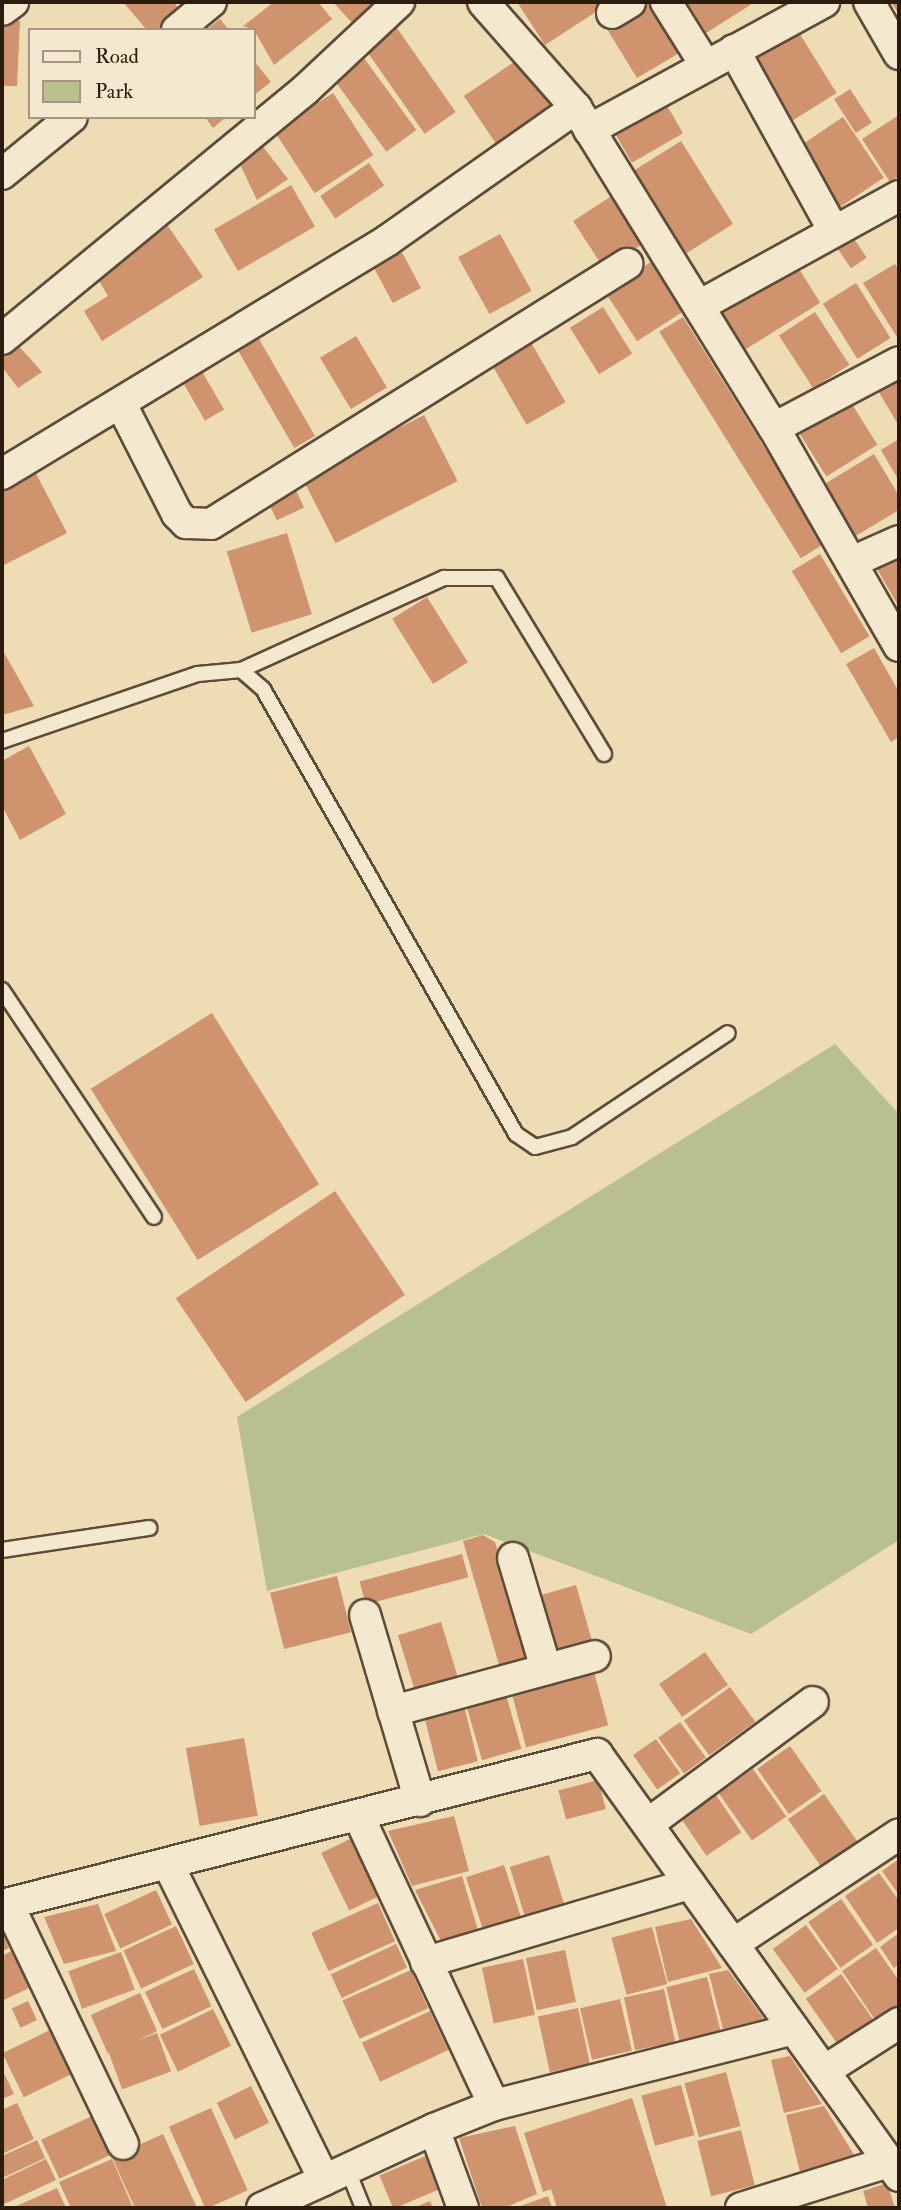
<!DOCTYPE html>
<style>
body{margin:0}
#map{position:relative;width:901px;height:2210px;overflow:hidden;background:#eedcb5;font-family:"IM FELL Double Pica",serif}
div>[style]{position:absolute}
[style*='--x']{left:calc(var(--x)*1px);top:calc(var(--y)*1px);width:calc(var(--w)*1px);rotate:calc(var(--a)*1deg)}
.green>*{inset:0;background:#b7c08e}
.building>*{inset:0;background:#cf936d;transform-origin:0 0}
.roads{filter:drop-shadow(2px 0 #5c4c38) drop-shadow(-2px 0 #5c4c38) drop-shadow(0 2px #5c4c38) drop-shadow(0 -2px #5c4c38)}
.lane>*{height:14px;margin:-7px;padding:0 7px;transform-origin:7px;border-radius:7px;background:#f4e8cf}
.street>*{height:30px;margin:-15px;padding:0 15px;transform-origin:15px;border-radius:15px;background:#f4e8cf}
span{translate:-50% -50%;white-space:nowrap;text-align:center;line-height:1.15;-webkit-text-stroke:5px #f4e8cf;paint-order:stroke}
.frame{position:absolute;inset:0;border:4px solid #2c1c0e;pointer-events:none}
.legend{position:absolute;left:28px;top:28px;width:228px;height:91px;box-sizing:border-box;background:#f4e8cf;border:2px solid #a49682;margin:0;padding:9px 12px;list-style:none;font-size:21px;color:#2c1c0e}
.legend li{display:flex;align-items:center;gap:14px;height:35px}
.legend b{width:35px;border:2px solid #a49682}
</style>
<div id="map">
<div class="green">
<div style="clip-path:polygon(835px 1044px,899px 1114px,899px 1540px,751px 1634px,484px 1534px,267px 1591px,237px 1417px)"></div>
</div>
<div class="building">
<div style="clip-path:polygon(123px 2px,173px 2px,186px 16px,170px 30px,147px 30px)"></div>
<div style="clip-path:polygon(274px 2px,318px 2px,332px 19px,274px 65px,254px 30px,243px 26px)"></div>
<div style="clip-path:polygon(333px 2px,368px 2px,374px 7px,354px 25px)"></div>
<div style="clip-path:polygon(517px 2px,611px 2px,545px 45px)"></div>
<div style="clip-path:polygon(641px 2px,664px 2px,691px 46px,637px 78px,604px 24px)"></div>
<div style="clip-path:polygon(687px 2px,755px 2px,706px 33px)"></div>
<div style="clip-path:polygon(891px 2px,899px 2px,899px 14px)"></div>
<div style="clip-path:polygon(220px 19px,229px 30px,206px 30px)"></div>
<div style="clip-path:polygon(2px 20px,20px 21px,17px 86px,2px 86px)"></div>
<div style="left:791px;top:20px;width:86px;height:59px;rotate:58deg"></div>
<div style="left:392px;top:21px;width:111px;height:38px;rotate:55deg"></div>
<div style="left:526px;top:54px;width:65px;height:75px;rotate:56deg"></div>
<div style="left:364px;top:58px;width:89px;height:37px;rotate:54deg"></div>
<div style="clip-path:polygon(254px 61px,271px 82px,254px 95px)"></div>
<div style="left:850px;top:89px;width:40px;height:19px;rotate:57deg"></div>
<div style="left:333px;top:93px;width:74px;height:70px;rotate:57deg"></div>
<div style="left:662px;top:97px;width:42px;height:59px;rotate:60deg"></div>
<div style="clip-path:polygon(899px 115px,899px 176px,890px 182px,862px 139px)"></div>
<div style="clip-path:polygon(205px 117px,226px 117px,213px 128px)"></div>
<div style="left:843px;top:117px;width:73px;height:55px;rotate:56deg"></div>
<div style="left:681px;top:141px;width:98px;height:55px;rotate:58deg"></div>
<div style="clip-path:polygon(260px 143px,288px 179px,257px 200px,238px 160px)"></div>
<div style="left:369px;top:163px;width:27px;height:59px;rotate:56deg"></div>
<div style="left:291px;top:185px;width:48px;height:89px;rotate:60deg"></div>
<div style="left:610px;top:197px;width:57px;height:44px;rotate:57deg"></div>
<div style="clip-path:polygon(168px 226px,203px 277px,102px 341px,84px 311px,108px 296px,98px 279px)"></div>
<div style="left:846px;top:227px;width:37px;height:19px;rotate:56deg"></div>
<div style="left:500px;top:234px;width:65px;height:48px;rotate:61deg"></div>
<div style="left:397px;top:243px;width:51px;height:32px;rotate:62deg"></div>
<div style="left:791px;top:256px;width:55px;height:93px;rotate:58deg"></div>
<div style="left:657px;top:258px;width:59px;height:62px;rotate:57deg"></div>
<div style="clip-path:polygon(895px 264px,899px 271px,897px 337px,863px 283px)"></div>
<div style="left:856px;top:283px;width:65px;height:39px;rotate:58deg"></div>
<div style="left:603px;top:307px;width:55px;height:39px;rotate:58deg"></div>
<div style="left:815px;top:312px;width:63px;height:43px;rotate:57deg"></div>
<div style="left:683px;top:317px;width:267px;height:28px;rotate:58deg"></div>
<div style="left:255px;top:332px;width:120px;height:24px;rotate:60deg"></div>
<div style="left:356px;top:336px;width:60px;height:42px;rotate:59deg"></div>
<div style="left:529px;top:339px;width:73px;height:45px;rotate:60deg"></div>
<div style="clip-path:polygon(16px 343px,42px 372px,18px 388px,2px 367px,2px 352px)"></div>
<div style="left:200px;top:368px;width:48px;height:22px;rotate:60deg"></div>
<div style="clip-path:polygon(899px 370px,899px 426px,874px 384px)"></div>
<div style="left:845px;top:393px;width:61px;height:60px;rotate:58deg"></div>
<div style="left:424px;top:415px;width:74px;height:137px;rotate:63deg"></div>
<div style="clip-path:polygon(899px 439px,899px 481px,881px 450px)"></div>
<div style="clip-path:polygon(874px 454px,899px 496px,899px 510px,854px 537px,823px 485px)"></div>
<div style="clip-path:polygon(32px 466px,67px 533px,2px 566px,2px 482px)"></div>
<div style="left:293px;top:484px;width:26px;height:30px;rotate:65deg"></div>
<div style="left:287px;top:533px;width:85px;height:63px;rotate:73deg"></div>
<div style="left:820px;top:554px;width:96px;height:33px;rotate:59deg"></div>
<div style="clip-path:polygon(899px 554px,899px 607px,876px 567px)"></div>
<div style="left:427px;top:597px;width:77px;height:41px;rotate:58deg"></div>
<div style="clip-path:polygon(874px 648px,899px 692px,899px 737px,891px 742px,846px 664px)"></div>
<div style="clip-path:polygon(2px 649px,34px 706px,2px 715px)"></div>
<div style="clip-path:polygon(29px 746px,66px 814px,20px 840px,2px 806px,2px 761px)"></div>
<div style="left:212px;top:1013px;width:202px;height:143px;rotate:58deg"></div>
<div style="left:335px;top:1191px;width:125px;height:192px;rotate:56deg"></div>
<div style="clip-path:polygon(483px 1535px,495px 1542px,529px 1660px,500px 1668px,463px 1541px)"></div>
<div style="left:462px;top:1554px;width:24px;height:106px;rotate:75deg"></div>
<div style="left:337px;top:1576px;width:58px;height:69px;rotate:76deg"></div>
<div style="left:576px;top:1585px;width:59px;height:37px;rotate:74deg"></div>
<div style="left:441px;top:1622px;width:59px;height:45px;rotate:73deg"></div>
<div style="left:705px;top:1652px;width:40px;height:56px;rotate:55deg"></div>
<div style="left:594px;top:1672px;width:55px;height:85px;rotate:75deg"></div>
<div style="left:730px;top:1687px;width:43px;height:57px;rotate:54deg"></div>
<div style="left:506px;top:1695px;width:56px;height:41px;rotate:74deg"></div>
<div style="left:464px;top:1706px;width:57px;height:41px;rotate:76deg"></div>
<div style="left:680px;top:1722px;width:44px;height:27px;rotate:54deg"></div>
<div style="left:244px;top:1738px;width:79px;height:59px;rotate:80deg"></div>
<div style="left:656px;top:1739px;width:42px;height:28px;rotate:55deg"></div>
<div style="left:790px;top:1746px;width:55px;height:40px;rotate:55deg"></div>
<div style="left:753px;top:1769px;width:58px;height:42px;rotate:55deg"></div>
<div style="left:598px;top:1780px;width:30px;height:41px;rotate:75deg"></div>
<div style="left:824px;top:1794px;width:58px;height:44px;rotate:55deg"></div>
<div style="left:716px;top:1795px;width:45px;height:42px;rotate:56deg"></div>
<div style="clip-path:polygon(454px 1816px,469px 1871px,412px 1886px,388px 1831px)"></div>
<div style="left:350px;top:1839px;width:64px;height:32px;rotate:64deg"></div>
<div style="left:549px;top:1855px;width:54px;height:41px;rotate:73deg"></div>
<div style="clip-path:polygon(899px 1859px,899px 1895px,882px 1871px)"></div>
<div style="left:504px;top:1865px;width:56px;height:40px;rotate:72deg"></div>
<div style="clip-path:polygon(879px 1873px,899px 1901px,899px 1928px,877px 1943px,845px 1896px)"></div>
<div style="clip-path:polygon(462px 1876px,478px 1930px,441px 1941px,415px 1890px)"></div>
<div style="left:156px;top:1890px;width:38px;height:57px;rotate:65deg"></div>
<div style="left:841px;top:1899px;width:56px;height:40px;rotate:55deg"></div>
<div style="left:378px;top:1903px;width:42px;height:73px;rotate:66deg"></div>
<div style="clip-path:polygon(98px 1904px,116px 1951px,64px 1964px,44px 1917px)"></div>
<div style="clip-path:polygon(691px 1919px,722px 1968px,668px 1982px,655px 1927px)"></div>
<div style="left:806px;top:1925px;width:54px;height:41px;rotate:54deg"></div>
<div style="left:176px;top:1926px;width:42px;height:58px;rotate:65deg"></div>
<div style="left:652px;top:1927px;width:59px;height:42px;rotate:75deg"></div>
<div style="clip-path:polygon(2px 1932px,9px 1948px,2px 1951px)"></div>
<div style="clip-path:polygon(899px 1933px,899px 1964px,894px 1968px,880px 1947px)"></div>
<div style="left:396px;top:1944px;width:26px;height:72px;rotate:65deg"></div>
<div style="clip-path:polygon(876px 1948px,899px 1981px,899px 2005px,876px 2021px,842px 1971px)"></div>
<div style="clip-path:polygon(13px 1950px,31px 1987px,2px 2001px,2px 1956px)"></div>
<div style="left:565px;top:1950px;width:53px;height:40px;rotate:78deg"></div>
<div style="left:121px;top:1952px;width:40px;height:56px;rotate:70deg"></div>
<div style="left:523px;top:1959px;width:57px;height:42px;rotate:78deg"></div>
<div style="left:194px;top:1969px;width:41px;height:54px;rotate:65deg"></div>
<div style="left:411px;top:1970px;width:42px;height:75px;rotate:66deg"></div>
<div style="clip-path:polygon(728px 1970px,764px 2019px,723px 2029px,709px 1974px)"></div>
<div style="left:841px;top:1974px;width:56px;height:43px;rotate:55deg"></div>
<div style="left:707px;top:1977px;width:56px;height:42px;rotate:76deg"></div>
<div style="left:664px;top:1989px;width:54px;height:41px;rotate:78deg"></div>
<div style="left:140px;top:1993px;width:42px;height:54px;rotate:66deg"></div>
<div style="left:620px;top:1999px;width:53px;height:41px;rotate:77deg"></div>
<div style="left:28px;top:2001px;width:21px;height:18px;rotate:65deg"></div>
<div style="left:578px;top:2008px;width:57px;height:41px;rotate:78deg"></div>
<div style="left:213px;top:2009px;width:41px;height:59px;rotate:64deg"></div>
<div style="left:430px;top:2011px;width:43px;height:75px;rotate:65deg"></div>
<div style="left:50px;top:2030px;width:49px;height:53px;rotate:64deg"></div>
<div style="left:157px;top:2033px;width:41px;height:52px;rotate:70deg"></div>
<div style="clip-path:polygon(790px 2056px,822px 2104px,784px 2113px,771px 2060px)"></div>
<div style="clip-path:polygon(2px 2069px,14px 2094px,2px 2099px)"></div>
<div style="left:726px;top:2072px;width:56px;height:43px;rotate:75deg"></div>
<div style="left:681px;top:2085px;width:52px;height:41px;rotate:75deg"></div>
<div style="left:251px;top:2086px;width:41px;height:38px;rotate:64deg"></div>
<div style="clip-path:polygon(632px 2098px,667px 2208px,557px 2208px,551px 2189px,543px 2192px,524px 2133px)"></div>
<div style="clip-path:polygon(17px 2103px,34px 2139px,2px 2154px,2px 2110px)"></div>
<div style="clip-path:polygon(824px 2106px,856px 2158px,800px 2172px,786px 2115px)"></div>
<div style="left:211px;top:2108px;width:90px;height:46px;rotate:66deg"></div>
<div style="left:92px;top:2116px;width:43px;height:56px;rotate:65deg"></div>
<div style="clip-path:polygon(515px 2126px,537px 2194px,504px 2208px,482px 2208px,459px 2138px)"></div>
<div style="left:741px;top:2130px;width:57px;height:45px;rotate:76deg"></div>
<div style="clip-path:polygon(163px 2134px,197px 2208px,135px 2208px,112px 2157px)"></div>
<div style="clip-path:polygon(37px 2140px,45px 2158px,2px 2178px,2px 2156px)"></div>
<div style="left:430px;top:2154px;width:36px;height:55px;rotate:67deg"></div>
<div style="clip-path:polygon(46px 2159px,56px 2180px,2px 2205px,2px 2180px)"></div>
<div style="clip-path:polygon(112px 2159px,133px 2208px,71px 2208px,59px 2182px)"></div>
<div style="clip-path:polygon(887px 2183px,895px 2208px,868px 2208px,863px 2191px)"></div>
<div style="clip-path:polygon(57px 2188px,66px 2208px,12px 2208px)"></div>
<div style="clip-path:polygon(548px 2196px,552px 2208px,515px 2208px)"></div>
<div style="clip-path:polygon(430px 2201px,433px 2208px,413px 2208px)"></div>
</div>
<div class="roads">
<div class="lane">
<div style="--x:241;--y:670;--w:223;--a:-24.4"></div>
<div style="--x:444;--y:578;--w:53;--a:0"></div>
<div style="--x:497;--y:578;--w:206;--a:58.7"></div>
<div style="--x:2;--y:741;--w:207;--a:-18.9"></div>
<div style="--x:198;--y:674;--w:43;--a:-5.3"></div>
<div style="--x:241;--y:670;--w:29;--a:41"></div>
<div style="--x:263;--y:689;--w:512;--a:60.38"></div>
<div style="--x:516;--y:1134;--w:23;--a:34"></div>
<div style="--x:535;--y:1147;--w:38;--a:-15"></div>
<div style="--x:572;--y:1137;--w:187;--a:-33.7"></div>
<div style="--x:2;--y:990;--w:273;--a:56.2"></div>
<div style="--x:2;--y:1550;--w:149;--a:-8.5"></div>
<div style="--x:347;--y:2168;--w:43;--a:68.2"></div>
</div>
<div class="street">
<div style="--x:483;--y:2;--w:141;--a:48.7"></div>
<div style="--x:576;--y:108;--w:376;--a:58.3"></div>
<div style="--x:774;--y:428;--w:251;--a:60.2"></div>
<div style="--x:666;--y:2;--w:75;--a:58"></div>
<div style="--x:869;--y:2;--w:60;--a:60"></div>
<div style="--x:2;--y:10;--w:14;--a:-36"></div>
<div style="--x:612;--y:13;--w:21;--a:-31"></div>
<div style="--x:177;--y:30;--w:44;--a:-39.5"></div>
<div style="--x:734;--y:50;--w:207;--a:61.1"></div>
<div style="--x:589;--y:130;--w:268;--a:-28.6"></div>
<div style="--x:2;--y:174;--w:90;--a:-39.2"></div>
<div style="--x:699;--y:306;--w:228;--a:-28.8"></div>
<div style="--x:2;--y:339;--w:392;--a:-39.4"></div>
<div style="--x:305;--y:90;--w:129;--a:-43.1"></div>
<div style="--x:121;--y:404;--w:123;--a:63"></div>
<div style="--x:177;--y:514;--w:13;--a:45"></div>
<div style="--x:186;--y:523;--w:25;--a:2"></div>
<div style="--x:211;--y:524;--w:491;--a:-32"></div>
<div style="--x:774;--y:428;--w:141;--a:-27.8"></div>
<div style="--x:2;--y:474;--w:451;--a:-31.2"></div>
<div style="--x:388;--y:240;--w:230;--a:-35.1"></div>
<div style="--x:852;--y:562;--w:51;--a:-24.1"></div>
<div style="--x:513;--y:1558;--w:116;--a:73.4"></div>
<div style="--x:365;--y:1615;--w:194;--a:73.5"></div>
<div style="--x:393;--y:1711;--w:209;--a:-15.2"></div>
<div style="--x:359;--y:1817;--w:318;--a:64.9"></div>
<div style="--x:648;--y:1824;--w:205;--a:-36.5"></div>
<div style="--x:169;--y:1866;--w:350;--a:63.7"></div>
<div style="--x:324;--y:2180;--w:121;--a:-24.9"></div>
<div style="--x:434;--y:2129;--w:84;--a:69.8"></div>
<div style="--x:8;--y:1904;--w:266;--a:64.4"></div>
<div style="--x:2;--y:1905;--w:614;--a:-14.24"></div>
<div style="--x:597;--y:1754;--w:519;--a:54.41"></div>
<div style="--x:733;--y:1944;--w:199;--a:-33.5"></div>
<div style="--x:426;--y:1962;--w:275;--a:-16.5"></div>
<div style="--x:824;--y:2071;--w:89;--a:-32.6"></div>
<div style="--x:434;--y:2129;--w:65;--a:-21.8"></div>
<div style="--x:494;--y:2105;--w:309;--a:-14.2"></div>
<div style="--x:262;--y:2208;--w:68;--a:-24.3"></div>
<div style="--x:741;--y:2208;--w:155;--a:-17.3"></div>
</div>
</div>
<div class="frame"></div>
<ul class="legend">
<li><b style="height:9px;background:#f4e8cf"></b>Road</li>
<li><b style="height:19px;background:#b7c08e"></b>Park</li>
</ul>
</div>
